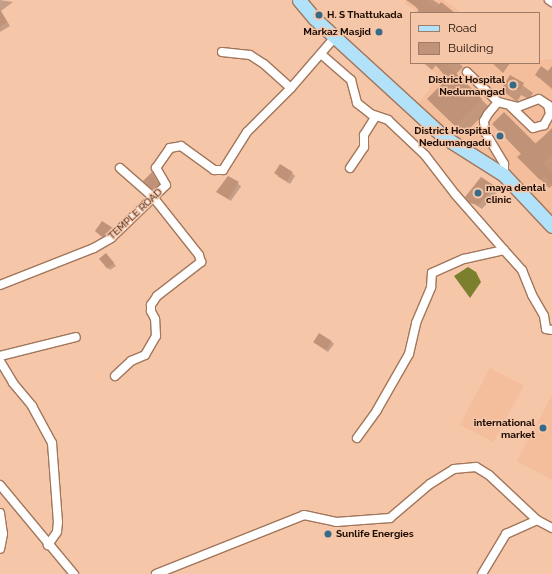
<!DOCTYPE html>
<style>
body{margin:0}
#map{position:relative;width:552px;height:574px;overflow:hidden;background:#f6c6a9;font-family:Raleway,sans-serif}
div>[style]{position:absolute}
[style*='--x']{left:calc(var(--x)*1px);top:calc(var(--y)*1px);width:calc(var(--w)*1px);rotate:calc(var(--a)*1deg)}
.built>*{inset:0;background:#f4bd9b;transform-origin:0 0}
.water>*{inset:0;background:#7a802d}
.shadow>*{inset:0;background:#0003;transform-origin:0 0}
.building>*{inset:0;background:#c09277;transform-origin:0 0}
.roads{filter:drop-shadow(1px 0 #a2765b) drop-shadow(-1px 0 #a2765b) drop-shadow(0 1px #a2765b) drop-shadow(0 -1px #a2765b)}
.street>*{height:8px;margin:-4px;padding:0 4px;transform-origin:4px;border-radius:4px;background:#fff}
.primary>*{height:13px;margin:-6.5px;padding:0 6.5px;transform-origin:6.5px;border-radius:6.5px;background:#b2e2fa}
.dots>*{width:11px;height:11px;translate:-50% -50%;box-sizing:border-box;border:2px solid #f6c6a9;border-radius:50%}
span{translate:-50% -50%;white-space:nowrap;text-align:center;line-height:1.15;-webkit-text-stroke:3px #f6c6a9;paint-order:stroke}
.poi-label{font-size:10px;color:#1c0c03;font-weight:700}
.left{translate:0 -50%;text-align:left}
.right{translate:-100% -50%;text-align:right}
.street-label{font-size:10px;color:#1c0c03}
.legend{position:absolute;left:410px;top:12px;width:130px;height:52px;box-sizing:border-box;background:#f6c6a9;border:1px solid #9f7c67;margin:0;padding:5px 7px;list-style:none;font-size:12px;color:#1c0c03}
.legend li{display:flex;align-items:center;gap:8px;height:20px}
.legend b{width:20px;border:1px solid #9f7c67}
</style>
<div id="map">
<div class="built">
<div style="clip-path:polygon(406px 0,444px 0,462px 13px,414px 13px,415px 10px,404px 3px)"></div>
<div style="clip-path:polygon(550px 59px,552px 60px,552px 221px,416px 107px,439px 76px,422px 63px,539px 63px,539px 60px)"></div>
<div style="left:490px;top:368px;width:38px;height:64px;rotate:28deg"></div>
<div style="clip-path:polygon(552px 395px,552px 480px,517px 461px)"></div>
</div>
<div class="water">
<div style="clip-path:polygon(468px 267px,476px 272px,481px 282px,470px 298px,454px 276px)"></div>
</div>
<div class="shadow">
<div style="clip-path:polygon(0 0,13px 2px,1px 11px,10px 26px,0 32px)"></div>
<div style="clip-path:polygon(411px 0,433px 0,453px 13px,418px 13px,419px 11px)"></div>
<div style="clip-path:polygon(424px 63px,459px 63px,463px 67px,456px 74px,490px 108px,464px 134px,429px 99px,448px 80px,436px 65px,432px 70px)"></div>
<div style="clip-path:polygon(492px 63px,510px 63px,503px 73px)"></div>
<div style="clip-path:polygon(552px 69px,552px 89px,536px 75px,548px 73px)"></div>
<div style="clip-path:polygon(510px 76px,533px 93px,529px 99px,521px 95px,517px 102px,502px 90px)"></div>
<div style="clip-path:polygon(552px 130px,552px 186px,549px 188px,518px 157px)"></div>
<div style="clip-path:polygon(152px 173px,161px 187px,156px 192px,144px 181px)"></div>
<div style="clip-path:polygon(292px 173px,295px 176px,290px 184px,277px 176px)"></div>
<div style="left:228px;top:177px;width:16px;height:18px;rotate:35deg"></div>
<div style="clip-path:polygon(494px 186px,498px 191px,482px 209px,471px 202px)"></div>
<div style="clip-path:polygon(102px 223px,115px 232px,106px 239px,99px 233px)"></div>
<div style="clip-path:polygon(108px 257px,116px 266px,110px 270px,100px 259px)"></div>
<div style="clip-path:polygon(331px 341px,334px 344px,328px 352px,314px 342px)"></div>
</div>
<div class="building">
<div style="clip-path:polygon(406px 0,428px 0,427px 2px,437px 8px,441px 2px,455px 13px,417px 13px,419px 9px)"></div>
<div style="clip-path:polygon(0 10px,7px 22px,0 26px)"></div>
<div style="clip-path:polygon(433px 63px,446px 63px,482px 99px,455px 126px,427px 99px,446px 80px,442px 75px,444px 73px)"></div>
<div style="clip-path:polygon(541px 66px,548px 71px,552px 66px,552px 87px,535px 75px)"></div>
<div style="clip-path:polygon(510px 75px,524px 83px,520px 91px,512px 87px,508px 94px,501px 90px)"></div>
<div style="clip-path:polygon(504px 112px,536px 144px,552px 128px,552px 155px,543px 163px,552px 172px,552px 185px,544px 176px,540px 180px,517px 157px,521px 154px,492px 124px)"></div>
<div style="left:280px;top:164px;width:15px;height:11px;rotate:32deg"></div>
<div style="clip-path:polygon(152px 172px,159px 184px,153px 190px,143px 181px)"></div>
<div style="clip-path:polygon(228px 176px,239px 182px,228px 199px,216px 192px)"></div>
<div style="clip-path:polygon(481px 177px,495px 186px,478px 205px,470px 203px,465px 197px)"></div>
<div style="clip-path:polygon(102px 221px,113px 228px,102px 237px,95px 231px)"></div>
<div style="left:106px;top:253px;width:13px;height:9px;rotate:51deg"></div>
<div style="left:319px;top:333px;width:15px;height:11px;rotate:32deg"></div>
</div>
<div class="roads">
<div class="street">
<div style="--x:549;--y:0;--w:4;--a:34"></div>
<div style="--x:222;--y:52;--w:28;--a:6"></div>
<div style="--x:250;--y:55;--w:17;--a:33"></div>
<div style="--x:264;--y:64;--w:36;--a:42"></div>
<div style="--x:321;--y:54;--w:40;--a:41"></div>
<div style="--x:351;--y:80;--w:24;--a:75"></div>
<div style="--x:357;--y:103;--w:18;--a:38"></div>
<div style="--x:371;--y:114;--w:18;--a:19"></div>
<div style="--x:388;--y:120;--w:51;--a:43.4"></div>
<div style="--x:425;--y:155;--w:49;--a:52.4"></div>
<div style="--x:455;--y:194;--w:74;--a:48.8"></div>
<div style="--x:467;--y:72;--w:43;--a:44.1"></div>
<div style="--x:498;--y:102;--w:16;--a:130"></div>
<div style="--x:488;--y:114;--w:8;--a:120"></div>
<div style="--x:484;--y:121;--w:11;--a:85"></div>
<div style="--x:485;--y:132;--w:37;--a:59"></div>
<div style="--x:504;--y:164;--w:11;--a:90"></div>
<div style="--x:498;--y:102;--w:21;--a:14"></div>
<div style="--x:518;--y:107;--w:22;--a:-21"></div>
<div style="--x:539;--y:99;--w:11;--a:34"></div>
<div style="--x:548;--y:105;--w:9;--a:77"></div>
<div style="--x:550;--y:114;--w:13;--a:119"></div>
<div style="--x:544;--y:125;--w:11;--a:165"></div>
<div style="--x:533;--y:128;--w:32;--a:-136"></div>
<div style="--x:350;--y:168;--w:25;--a:-56"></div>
<div style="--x:364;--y:147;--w:12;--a:-90"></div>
<div style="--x:364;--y:135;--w:22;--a:-58"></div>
<div style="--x:0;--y:285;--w:101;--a:-21.5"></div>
<div style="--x:94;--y:248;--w:20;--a:-30"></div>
<div style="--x:111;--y:238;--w:76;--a:-43.9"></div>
<div style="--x:166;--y:185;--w:20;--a:-120"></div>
<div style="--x:156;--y:168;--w:24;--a:-55"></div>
<div style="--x:170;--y:148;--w:11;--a:-10"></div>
<div style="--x:181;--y:146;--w:41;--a:36"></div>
<div style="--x:214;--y:170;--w:9;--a:0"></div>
<div style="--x:223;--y:170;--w:45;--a:-57.7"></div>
<div style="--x:247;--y:132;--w:62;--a:-45"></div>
<div style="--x:291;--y:88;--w:67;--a:-49.2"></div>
<div style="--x:0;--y:356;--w:78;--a:-14"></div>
<div style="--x:0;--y:361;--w:26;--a:59"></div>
<div style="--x:13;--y:383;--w:30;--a:50"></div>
<div style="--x:32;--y:406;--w:42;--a:61.6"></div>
<div style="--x:52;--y:443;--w:79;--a:85.7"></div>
<div style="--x:58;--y:522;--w:10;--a:96"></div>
<div style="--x:57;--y:532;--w:16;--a:125"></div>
<div style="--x:115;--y:376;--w:22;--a:-43"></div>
<div style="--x:131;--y:361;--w:15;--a:-23"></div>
<div style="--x:145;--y:355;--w:22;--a:-60"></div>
<div style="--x:156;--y:336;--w:17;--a:-93"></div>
<div style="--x:155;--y:319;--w:9;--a:-117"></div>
<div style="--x:151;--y:311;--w:6;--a:-90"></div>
<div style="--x:151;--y:305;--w:11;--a:-56"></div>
<div style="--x:157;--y:296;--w:56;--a:-37.7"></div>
<div style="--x:201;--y:262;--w:7;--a:-106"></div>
<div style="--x:199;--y:255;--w:74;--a:-128.4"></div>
<div style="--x:153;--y:197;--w:44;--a:-138.7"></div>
<div style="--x:357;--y:438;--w:34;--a:-54"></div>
<div style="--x:377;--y:410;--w:64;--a:-60.3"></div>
<div style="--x:409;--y:354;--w:32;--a:-77"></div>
<div style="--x:416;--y:323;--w:39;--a:-67"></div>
<div style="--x:431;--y:287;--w:14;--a:-86"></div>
<div style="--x:432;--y:273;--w:35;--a:-24"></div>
<div style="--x:464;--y:259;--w:41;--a:-12.7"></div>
<div style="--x:504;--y:250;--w:27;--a:48"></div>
<div style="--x:522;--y:270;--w:27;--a:68"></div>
<div style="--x:532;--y:295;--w:24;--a:60"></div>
<div style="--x:544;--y:316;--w:13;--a:81"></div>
<div style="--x:546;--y:329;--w:6;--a:9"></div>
<div style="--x:0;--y:485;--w:116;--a:50.3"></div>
<div style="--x:0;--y:513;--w:21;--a:82"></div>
<div style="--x:3;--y:534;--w:15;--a:101"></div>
<div style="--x:156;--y:574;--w:159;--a:-21.7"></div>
<div style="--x:304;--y:515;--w:33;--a:12"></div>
<div style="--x:336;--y:522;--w:54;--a:-4.2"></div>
<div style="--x:390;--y:518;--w:52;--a:-40.4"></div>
<div style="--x:430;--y:484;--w:28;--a:-32"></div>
<div style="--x:454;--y:469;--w:22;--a:-5"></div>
<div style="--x:476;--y:467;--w:15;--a:32"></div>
<div style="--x:489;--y:475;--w:66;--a:43.2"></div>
<div style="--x:537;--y:520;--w:17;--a:28"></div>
<div style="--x:482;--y:574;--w:47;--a:-59"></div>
<div style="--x:506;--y:534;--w:34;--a:-24"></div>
</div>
<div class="primary">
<div style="--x:299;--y:0;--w:23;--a:50"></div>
<div style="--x:314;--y:18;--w:176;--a:42.5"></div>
<div style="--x:444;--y:137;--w:71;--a:32.3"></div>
<div style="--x:504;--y:175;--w:70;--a:46.7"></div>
</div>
</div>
<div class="dots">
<div style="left:319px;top:15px;background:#356b87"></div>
<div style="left:379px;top:32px;background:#356b87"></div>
<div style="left:513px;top:85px;background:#356b87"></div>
<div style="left:500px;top:136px;background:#356b87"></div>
<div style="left:478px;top:193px;background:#356b87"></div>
<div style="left:543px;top:428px;background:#356b87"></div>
<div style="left:328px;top:534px;background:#356b87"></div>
</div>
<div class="poi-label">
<span class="left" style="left:327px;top:15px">H. S Thattukada</span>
<span class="right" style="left:371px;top:32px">Markaz Masjid</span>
<span class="right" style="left:505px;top:85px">District Hospital<br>Nedumangad</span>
<span class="right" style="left:491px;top:136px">District Hospital<br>Nedumangadu</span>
<span class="left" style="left:486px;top:193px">maya dental<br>clinic</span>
<span class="right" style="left:535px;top:428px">international<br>market</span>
<span class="left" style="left:336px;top:534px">Sunlife Energies</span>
</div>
<div class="street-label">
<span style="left:135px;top:214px;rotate:-43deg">TEMPLE ROAD</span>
</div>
<ul class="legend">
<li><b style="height:5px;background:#b2e2fa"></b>Road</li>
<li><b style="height:11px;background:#c09277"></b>Building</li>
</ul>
</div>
